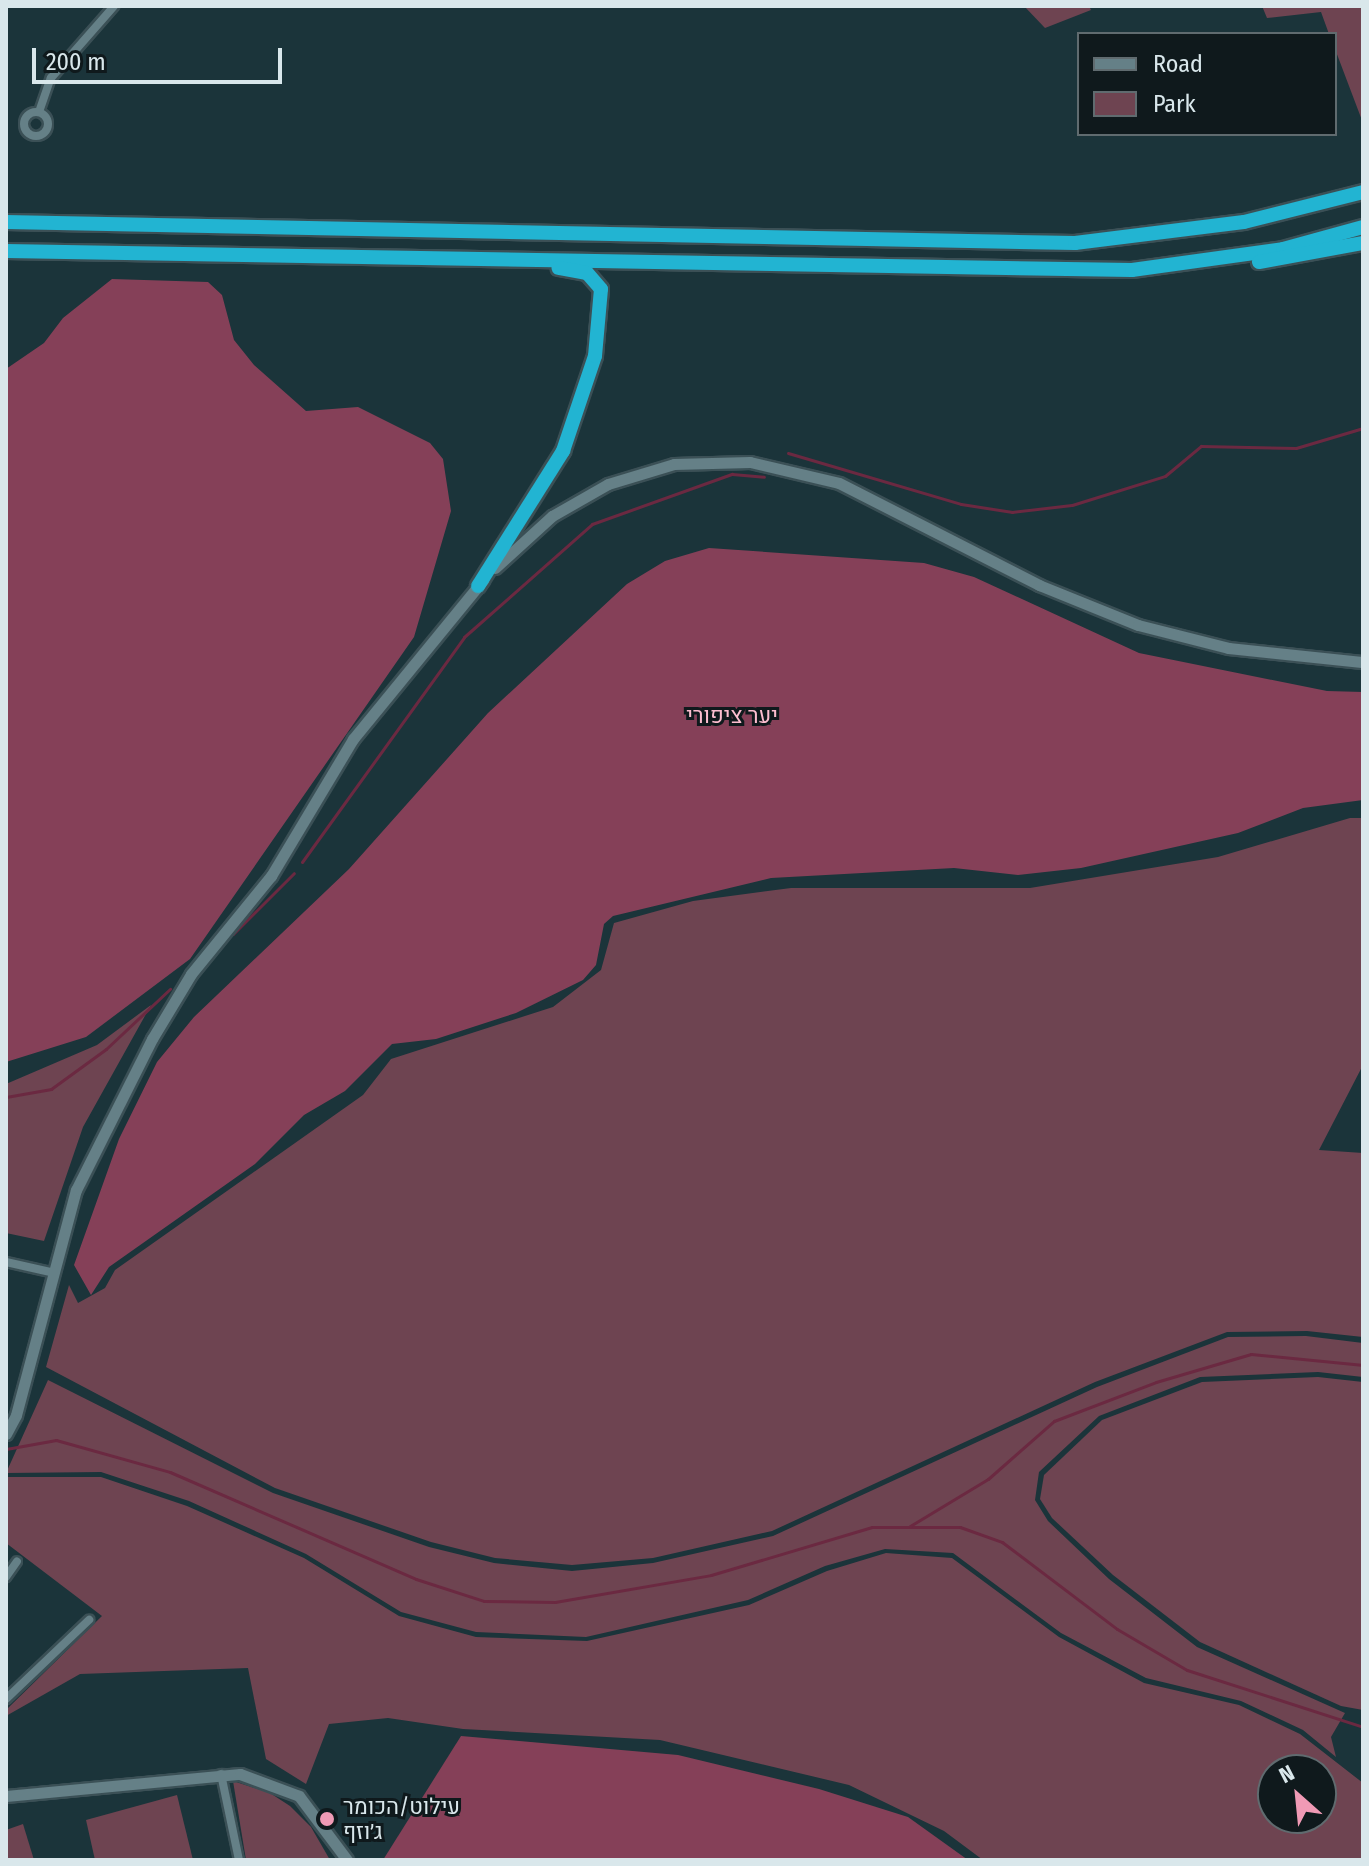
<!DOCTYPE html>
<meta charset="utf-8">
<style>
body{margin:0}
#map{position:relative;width:1369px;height:1866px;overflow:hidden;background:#1b343a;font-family:"Fira Sans Condensed",Heebo,sans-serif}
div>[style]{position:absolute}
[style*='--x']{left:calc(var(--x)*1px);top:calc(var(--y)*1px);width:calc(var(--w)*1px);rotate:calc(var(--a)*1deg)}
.green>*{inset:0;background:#6e4451}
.forest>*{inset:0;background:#854058}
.stream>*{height:3px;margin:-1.5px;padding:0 1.5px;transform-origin:1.5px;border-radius:1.5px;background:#6b2941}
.roads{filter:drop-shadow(2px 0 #3b5056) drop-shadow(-2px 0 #3b5056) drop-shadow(0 2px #3b5056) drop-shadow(0 -2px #3b5056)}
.street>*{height:8px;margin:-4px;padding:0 4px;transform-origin:4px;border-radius:4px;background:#658087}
.street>.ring{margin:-4px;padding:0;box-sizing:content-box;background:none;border:8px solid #658087;border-radius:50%}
.secondary>*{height:11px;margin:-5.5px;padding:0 5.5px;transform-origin:5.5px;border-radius:5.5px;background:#658087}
.highway>*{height:14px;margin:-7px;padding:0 7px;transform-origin:7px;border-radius:7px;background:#22b4d2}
.dots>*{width:22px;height:22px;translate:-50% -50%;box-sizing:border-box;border:4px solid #0f191c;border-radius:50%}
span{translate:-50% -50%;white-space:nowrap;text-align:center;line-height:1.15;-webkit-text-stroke:6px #0f191c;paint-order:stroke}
.park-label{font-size:22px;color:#fcbdcf}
.poi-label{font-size:22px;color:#d9e7eb}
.left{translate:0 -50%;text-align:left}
.frame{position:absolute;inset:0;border:8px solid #d9e7eb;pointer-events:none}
.legend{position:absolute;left:1077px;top:32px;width:260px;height:104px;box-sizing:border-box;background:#0f191c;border:2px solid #606b6f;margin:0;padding:10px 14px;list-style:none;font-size:24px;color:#d9e7eb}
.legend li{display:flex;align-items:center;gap:16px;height:40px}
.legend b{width:40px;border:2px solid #606b6f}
.north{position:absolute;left:1257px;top:1754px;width:80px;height:80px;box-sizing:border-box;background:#0f191c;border:2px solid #606b6f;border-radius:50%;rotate:333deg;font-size:22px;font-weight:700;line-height:32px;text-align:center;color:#d9e7eb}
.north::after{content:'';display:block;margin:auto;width:28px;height:36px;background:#f09ab5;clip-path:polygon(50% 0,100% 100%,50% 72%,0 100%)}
.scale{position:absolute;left:32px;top:48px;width:250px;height:36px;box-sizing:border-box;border:4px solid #d9e7eb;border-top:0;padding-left:10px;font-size:24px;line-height:28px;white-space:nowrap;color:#d9e7eb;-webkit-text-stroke:6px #0f191c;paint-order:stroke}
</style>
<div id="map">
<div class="green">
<div style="clip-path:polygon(1024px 6px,1089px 6px,1091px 10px,1045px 28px)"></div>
<div style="clip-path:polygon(1262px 6px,1363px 6px,1363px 123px,1335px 49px,1335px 34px,1329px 34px,1321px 12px,1267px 18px)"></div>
<div style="clip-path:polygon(1350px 818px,1363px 818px,1363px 1065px,1319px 1150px,1363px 1153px,1363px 1337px,1307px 1331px,1227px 1332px,1095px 1382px,772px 1531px,653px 1558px,572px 1565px,495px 1558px,431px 1542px,275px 1488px,46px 1367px,69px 1285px,78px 1303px,105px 1288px,115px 1270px,363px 1095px,391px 1059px,553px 1007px,601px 970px,614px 923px,693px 901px,791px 888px,1030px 888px,1218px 857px)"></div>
<div style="clip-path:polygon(151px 1005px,83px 1127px,44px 1241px,6px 1233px,6px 1084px,97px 1045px)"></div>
<div style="clip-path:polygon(1306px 1336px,1363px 1343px,1363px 1377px,1318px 1372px,1200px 1377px,1099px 1416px,1039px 1472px,1035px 1500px,1048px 1521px,1109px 1579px,1197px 1647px,1345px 1713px,1331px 1737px,1336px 1757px,1303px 1730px,1241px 1701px,1146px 1678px,1061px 1633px,953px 1553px,885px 1549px,825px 1566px,748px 1600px,586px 1637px,476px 1632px,401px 1612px,306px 1554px,189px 1501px,101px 1472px,6px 1473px,48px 1380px,273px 1493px,429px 1547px,494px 1563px,572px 1571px,653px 1563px,773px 1536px,1097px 1387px,1228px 1337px)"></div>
<div style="clip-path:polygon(1318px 1377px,1363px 1382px,1363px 1710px,1341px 1706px,1200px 1642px,1113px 1575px,1052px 1518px,1040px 1499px,1044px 1475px,1102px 1420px,1202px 1382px)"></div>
<div style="clip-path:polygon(evenodd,6px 1477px,101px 1477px,187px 1506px,304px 1558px,399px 1616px,476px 1637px,587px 1641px,749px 1605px,827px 1571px,886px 1553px,952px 1558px,1059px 1637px,1144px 1683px,1239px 1705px,1300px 1734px,1363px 1783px,1363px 1860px,983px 1860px,944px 1831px,849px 1785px,660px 1740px,463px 1729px,388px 1718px,329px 1724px,306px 1784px,266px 1759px,248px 1668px,80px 1674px,6px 1716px,6px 1710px,102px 1616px,6px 1543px,6px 1477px,1273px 1770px,1321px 1770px,1321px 1818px,1273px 1818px,1273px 1770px)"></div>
<div style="clip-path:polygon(233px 1781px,270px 1793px,290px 1806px,311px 1827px,330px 1860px,246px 1860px)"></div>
<div style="clip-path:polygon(177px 1795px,193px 1860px,95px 1860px,86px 1820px)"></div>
<div style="clip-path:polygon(23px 1824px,34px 1860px,6px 1860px,6px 1830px)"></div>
</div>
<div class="forest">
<div style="clip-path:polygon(112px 279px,208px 282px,222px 295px,234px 340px,254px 365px,306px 411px,358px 407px,430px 443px,443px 459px,451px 511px,414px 637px,190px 959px,86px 1037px,6px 1062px,6px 369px,44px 343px,63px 318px)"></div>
<div style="clip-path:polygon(709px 548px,924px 563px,974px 577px,1139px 653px,1327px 691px,1363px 692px,1363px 800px,1303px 808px,1238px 833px,1081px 868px,1018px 875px,954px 868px,771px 878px,613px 916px,604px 924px,596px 965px,583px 980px,516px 1013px,436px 1039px,392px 1044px,345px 1091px,304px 1115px,255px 1164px,109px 1267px,91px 1295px,74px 1265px,119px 1139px,157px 1062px,194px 1017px,349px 869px,488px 713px,627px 584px,665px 561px)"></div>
<div style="clip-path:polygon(461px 1736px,678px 1755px,819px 1789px,908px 1817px,968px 1860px,383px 1860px)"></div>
</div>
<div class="stream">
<div style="--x:788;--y:453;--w:180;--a:16.4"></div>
<div style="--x:961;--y:504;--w:52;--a:8.9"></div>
<div style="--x:1012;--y:512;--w:60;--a:-6.7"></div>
<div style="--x:1072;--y:505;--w:97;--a:-17.3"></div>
<div style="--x:1165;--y:476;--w:47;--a:-39.8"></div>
<div style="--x:1201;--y:446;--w:95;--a:1.2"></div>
<div style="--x:1296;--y:448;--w:70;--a:-16.6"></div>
<div style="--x:302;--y:862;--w:277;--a:-54.2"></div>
<div style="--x:464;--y:637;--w:171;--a:-41.4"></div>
<div style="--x:592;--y:524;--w:149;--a:-19.7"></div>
<div style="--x:732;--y:474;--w:32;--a:5"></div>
<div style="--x:233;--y:934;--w:86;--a:-45"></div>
<div style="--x:6;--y:1097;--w:46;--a:-10.1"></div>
<div style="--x:51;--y:1089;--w:68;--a:-36"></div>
<div style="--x:106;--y:1049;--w:88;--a:-43.2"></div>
<div style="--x:6;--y:1449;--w:51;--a:-10.2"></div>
<div style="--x:56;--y:1440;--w:118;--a:15.7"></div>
<div style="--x:170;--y:1472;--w:268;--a:23.5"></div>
<div style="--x:416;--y:1579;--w:71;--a:17.9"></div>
<div style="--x:484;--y:1601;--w:71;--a:0.8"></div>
<div style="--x:555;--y:1602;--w:158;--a:-9.8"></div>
<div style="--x:711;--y:1575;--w:168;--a:-16.6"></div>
<div style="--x:872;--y:1527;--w:88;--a:0"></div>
<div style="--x:960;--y:1527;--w:45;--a:19.7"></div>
<div style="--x:1002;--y:1542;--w:144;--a:37.1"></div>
<div style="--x:1117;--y:1629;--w:81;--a:30.4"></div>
<div style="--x:1187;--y:1670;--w:185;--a:17.9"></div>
<div style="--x:910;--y:1526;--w:91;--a:-31.1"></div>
<div style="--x:988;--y:1479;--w:88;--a:-41.3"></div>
<div style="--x:1054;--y:1421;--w:109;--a:-20.9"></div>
<div style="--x:1156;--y:1382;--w:99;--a:-16.4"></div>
<div style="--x:1251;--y:1354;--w:113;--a:5.6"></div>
</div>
<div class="roads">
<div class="street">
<div class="ring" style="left:24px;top:112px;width:16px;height:16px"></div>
<div style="--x:39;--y:112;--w:36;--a:-71"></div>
<div style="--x:51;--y:78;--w:96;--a:-48.8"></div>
<div style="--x:6;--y:1262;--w:50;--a:12.7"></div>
<div style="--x:6;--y:1577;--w:19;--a:-55"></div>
<div style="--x:6;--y:1699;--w:115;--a:-43.6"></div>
<div style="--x:221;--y:1774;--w:88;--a:78.2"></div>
</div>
<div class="secondary">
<div style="--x:495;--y:568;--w:77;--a:-42.4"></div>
<div style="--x:552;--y:516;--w:64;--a:-29.7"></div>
<div style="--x:608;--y:484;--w:69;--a:-16.9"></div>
<div style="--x:674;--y:464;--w:76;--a:-1.5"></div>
<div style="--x:750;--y:462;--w:91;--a:13.3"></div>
<div style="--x:839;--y:483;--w:225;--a:27"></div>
<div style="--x:1039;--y:585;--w:107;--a:22"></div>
<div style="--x:1138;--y:625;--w:94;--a:14.2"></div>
<div style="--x:1229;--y:648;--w:135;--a:6"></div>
<div style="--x:6;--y:1434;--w:21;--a:-62"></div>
<div style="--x:16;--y:1415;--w:233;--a:-75.1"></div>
<div style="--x:76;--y:1190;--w:169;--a:-63.3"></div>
<div style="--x:152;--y:1039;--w:76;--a:-59"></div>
<div style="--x:191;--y:974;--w:127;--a:-50.8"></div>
<div style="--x:271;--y:876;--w:160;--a:-59.1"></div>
<div style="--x:353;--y:739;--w:205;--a:-50.7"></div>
<div style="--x:6;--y:1796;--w:235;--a:-5.4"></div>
<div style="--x:240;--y:1774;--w:63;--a:20.4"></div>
<div style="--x:299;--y:1796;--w:80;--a:53.1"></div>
</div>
<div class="highway">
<div style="--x:6;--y:222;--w:1069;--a:1.13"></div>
<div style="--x:1075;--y:243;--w:170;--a:-7.1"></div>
<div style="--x:1244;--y:222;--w:123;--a:-14.1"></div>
<div style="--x:6;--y:251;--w:1126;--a:0.97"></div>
<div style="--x:1132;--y:270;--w:152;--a:-7.9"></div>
<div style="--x:1283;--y:249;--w:83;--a:-15.4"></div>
<div style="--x:1259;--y:262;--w:106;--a:-10.4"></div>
<div style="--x:478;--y:586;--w:160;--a:-57.8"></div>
<div style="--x:563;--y:451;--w:100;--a:-71.4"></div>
<div style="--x:595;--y:356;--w:67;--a:-84.9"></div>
<div style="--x:601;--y:289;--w:21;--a:-131"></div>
<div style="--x:587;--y:273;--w:29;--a:-170"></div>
</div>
</div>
<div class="dots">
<div style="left:327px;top:1819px;background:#f09ab5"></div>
</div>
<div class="park-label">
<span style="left:732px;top:716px">יער ציפורי</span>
</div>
<div class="poi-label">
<span class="left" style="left:343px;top:1819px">עילוט/הכומר<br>ג׳וזף</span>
</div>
<div class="frame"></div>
<ul class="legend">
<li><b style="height:10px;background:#658087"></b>Road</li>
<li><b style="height:22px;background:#6e4451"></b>Park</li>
</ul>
<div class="north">N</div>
<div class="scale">200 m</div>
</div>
